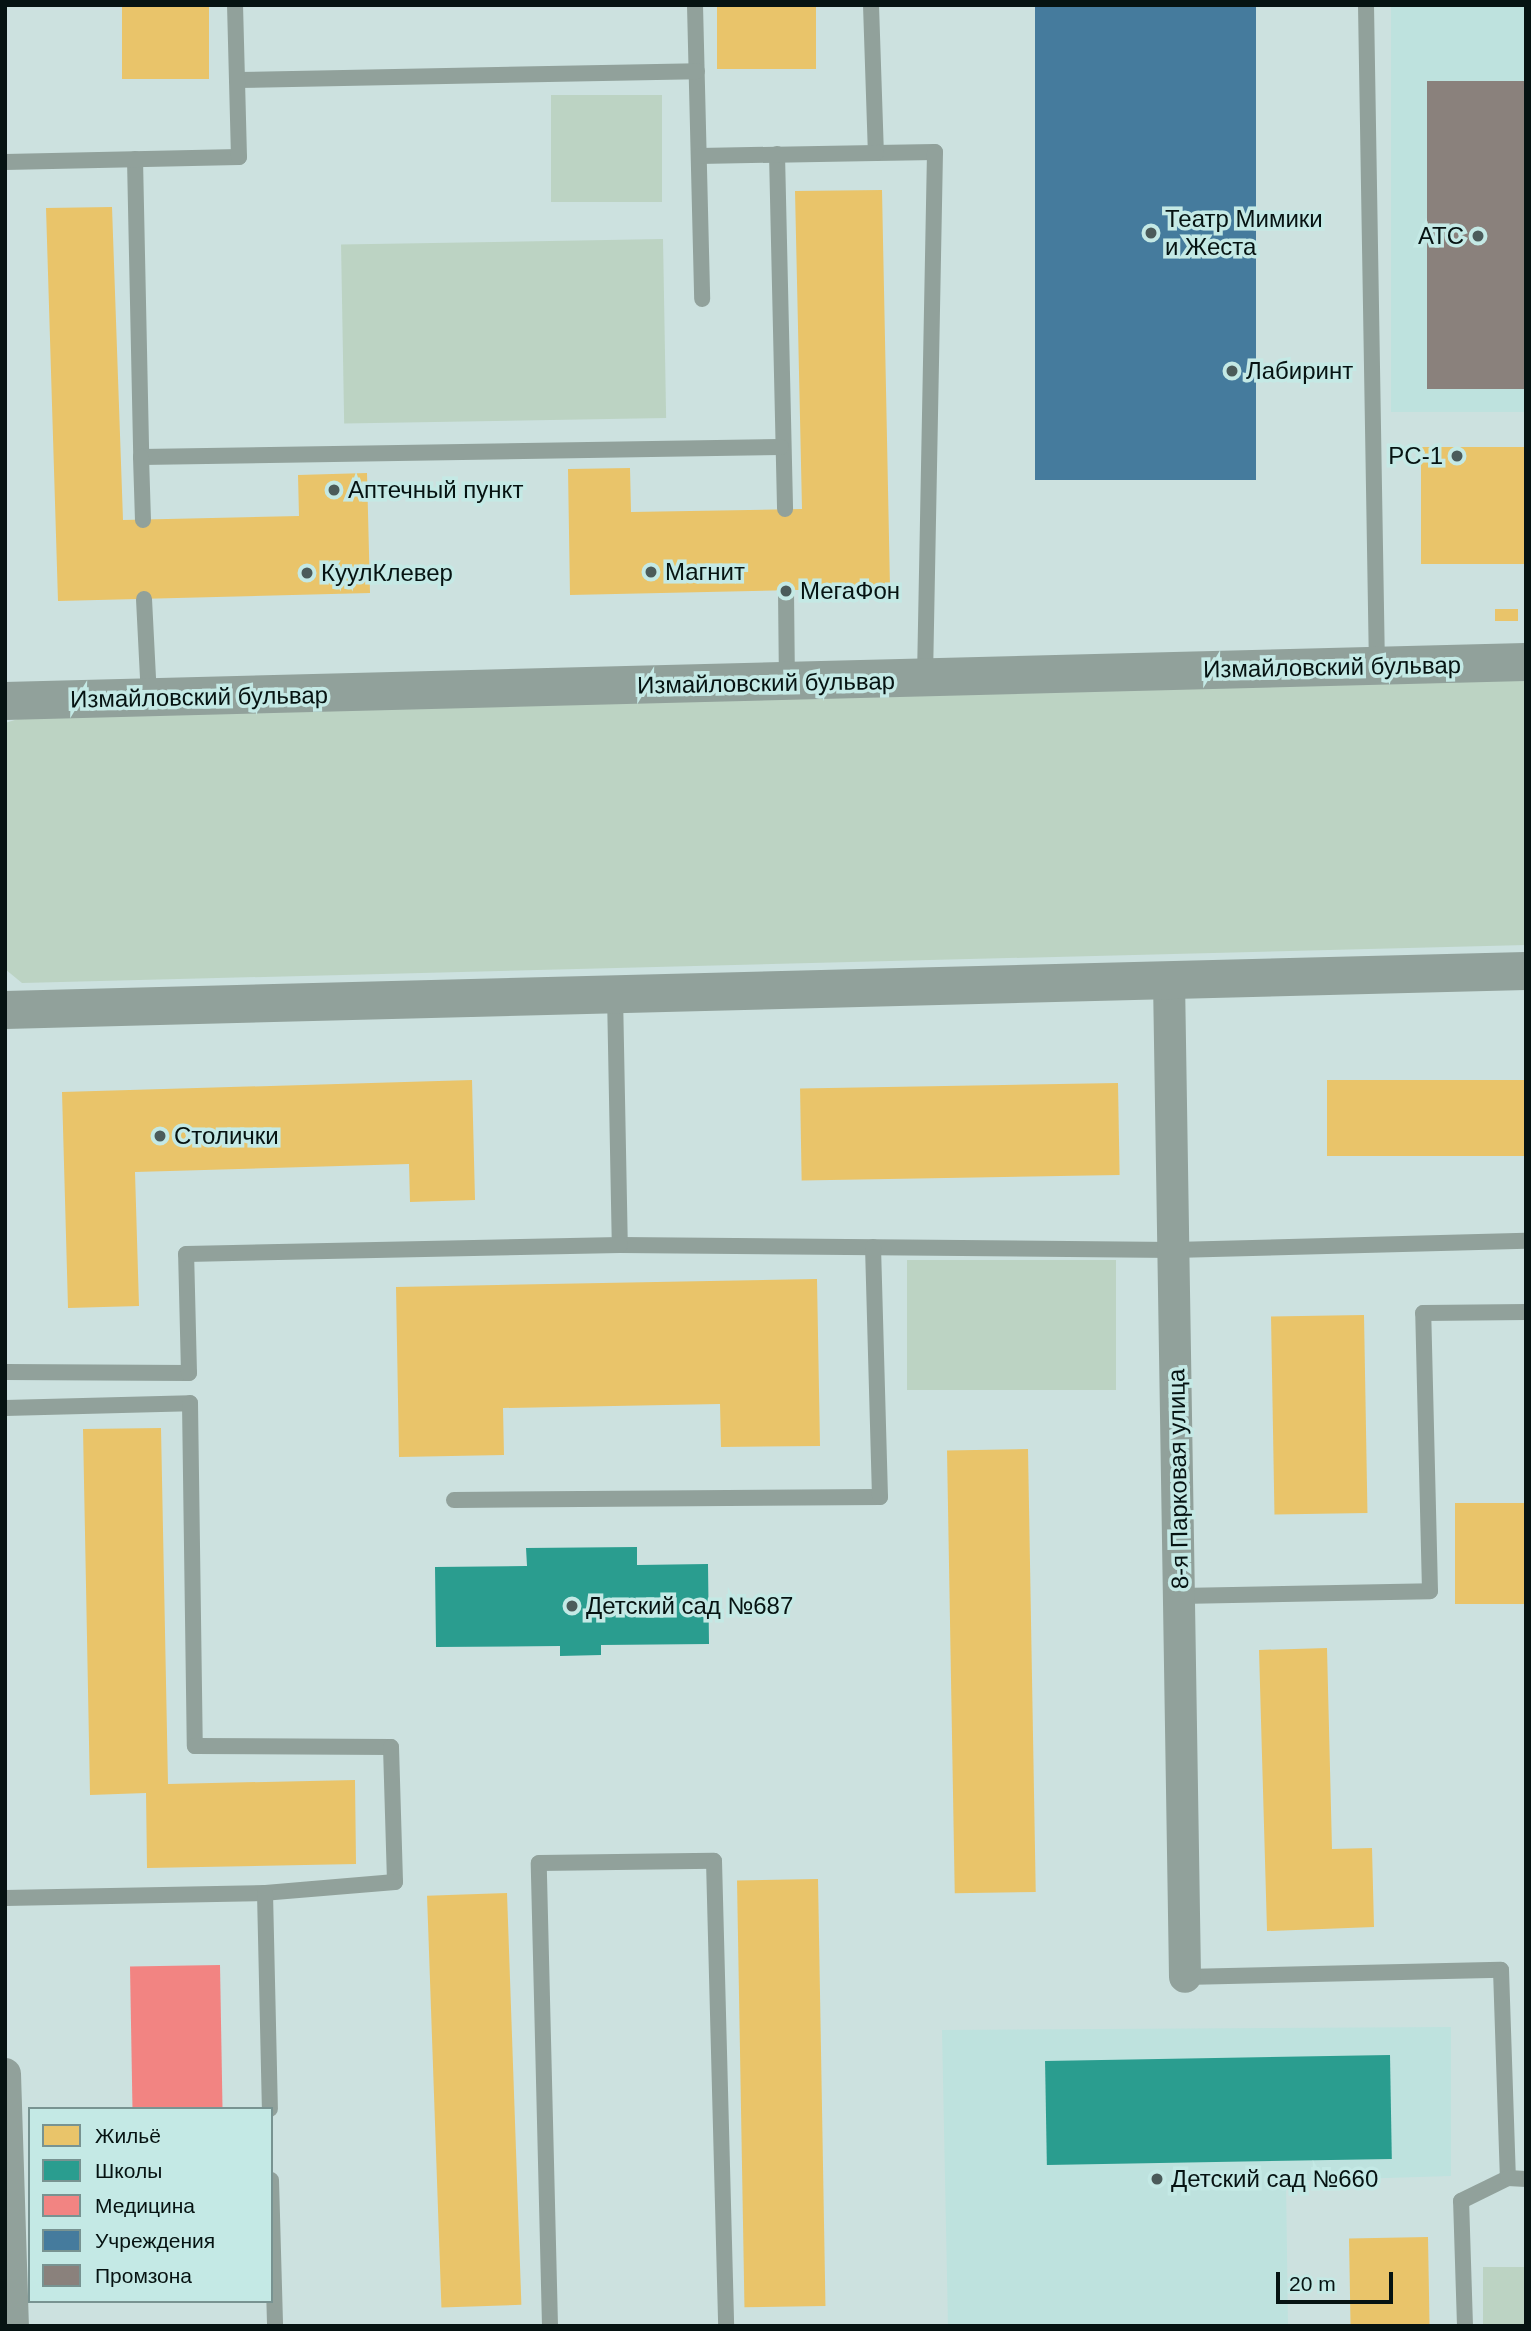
<!DOCTYPE html>
<meta charset="utf-8">
<style>
body{margin:0}
#map{position:relative;width:1531px;height:2331px;overflow:hidden;background:#cce1df;font-family:Arial,sans-serif}
div>[style]{position:absolute}
[style*='--x']{left:calc(var(--x)*1px);top:calc(var(--y)*1px);width:calc(var(--w)*1px);rotate:calc(var(--a)*1deg)}
.built>*{inset:0;background:#bee2de;transform-origin:0 0}
.green>*{inset:0;background:#bcd3c3;transform-origin:0 0}
.homes>*{inset:0;background:#e9c46a;transform-origin:0 0}
.schools>*{inset:0;background:#2a9d8f;transform-origin:0 0}
.health>*{inset:0;background:#f28482;transform-origin:0 0}
.public>*{inset:0;background:#457b9d;transform-origin:0 0}
.industry>*{inset:0;background:#8a817c;transform-origin:0 0}
.service>*{height:16px;margin:-8px;padding:0 8px;transform-origin:8px;border-radius:8px;background:#91a19b}
.minor>*{height:32px;margin:-16px;padding:0 16px;transform-origin:16px;border-radius:16px;background:#91a19b}
.tertiary>*{height:38px;margin:-19px;padding:0 19px;transform-origin:19px;border-radius:19px;background:#91a19b}
.dots>*{width:19px;height:19px;translate:-50% -50%;box-sizing:border-box;border:4px solid #c4e9e5;border-radius:50%}
span{translate:-50% -50%;white-space:nowrap;text-align:center;line-height:1.15;-webkit-text-stroke:7px #c4e9e5;paint-order:stroke}
.poi-label{font-size:24px;color:#061312}
.left{translate:0 -50%;text-align:left}
.right{translate:-100% -50%;text-align:right}
.street-label{font-size:24px;color:#061312}
.frame{position:absolute;inset:0;border:7px solid #061312;pointer-events:none}
.legend{position:absolute;left:28px;top:2107px;width:245px;height:196px;box-sizing:border-box;background:#c4e9e5;border:2px solid #789391;margin:0;padding:9px 12px;list-style:none;font-size:21px;color:#061312}
.legend li{display:flex;align-items:center;gap:14px;height:35px}
.legend b{width:35px;border:2px solid #789391}
.scale{position:absolute;left:1276px;top:2272px;width:117px;height:32px;box-sizing:border-box;border:4px solid #061312;border-top:0;padding-left:9px;font-size:21px;line-height:24px;white-space:nowrap;color:#061312;-webkit-text-stroke:5px #c4e9e5;paint-order:stroke}
</style>
<div id="map">
<div class="built">
<div style="left:1391px;top:5px;width:135px;height:407px"></div>
<div style="clip-path:polygon(1451px 2027px,1451px 2176px,1286px 2181px,1288px 2326px,948px 2326px,942px 2030px)"></div>
</div>
<div class="green">
<div style="left:551px;top:95px;width:111px;height:107px"></div>
<div style="left:663px;top:239px;width:179px;height:322px;rotate:89deg"></div>
<div style="clip-path:polygon(1526px 679px,1526px 945px,22px 983px,5px 969px,5px 723px,28px 716px)"></div>
<div style="left:907px;top:1260px;width:209px;height:130px"></div>
<div style="left:1483px;top:2267px;width:43px;height:59px"></div>
</div>
<div class="homes">
<div style="left:122px;top:5px;width:87px;height:74px"></div>
<div style="left:717px;top:5px;width:99px;height:64px"></div>
<div style="clip-path:polygon(882px 190px,890px 588px,570px 595px,568px 469px,630px 468px,631px 512px,802px 509px,795px 191px)"></div>
<div style="clip-path:polygon(112px 207px,123px 520px,299px 516px,298px 475px,367px 473px,370px 593px,58px 601px,46px 208px)"></div>
<div style="left:1526px;top:447px;width:117px;height:105px;rotate:90deg"></div>
<div style="left:1495px;top:609px;width:23px;height:12px"></div>
<div style="clip-path:polygon(472px 1080px,475px 1200px,410px 1202px,409px 1164px,135px 1172px,139px 1306px,68px 1308px,62px 1092px)"></div>
<div style="left:1526px;top:1080px;width:76px;height:199px;rotate:90deg"></div>
<div style="left:1118px;top:1083px;width:92px;height:318px;rotate:89deg"></div>
<div style="clip-path:polygon(817px 1279px,820px 1446px,721px 1447px,720px 1404px,503px 1408px,504px 1455px,399px 1457px,396px 1287px)"></div>
<div style="left:1364px;top:1315px;width:198px;height:93px;rotate:89deg"></div>
<div style="clip-path:polygon(161px 1428px,168px 1784px,355px 1780px,356px 1864px,147px 1868px,146px 1793px,90px 1795px,83px 1429px)"></div>
<div style="left:1028px;top:1449px;width:443px;height:81px;rotate:89deg"></div>
<div style="left:1526px;top:1503px;width:101px;height:71px;rotate:90deg"></div>
<div style="clip-path:polygon(1327px 1648px,1332px 1849px,1372px 1848px,1374px 1927px,1267px 1931px,1259px 1650px)"></div>
<div style="left:818px;top:1879px;width:427px;height:81px;rotate:89deg"></div>
<div style="left:507px;top:1893px;width:412px;height:80px;rotate:88deg"></div>
<div style="left:1428px;top:2237px;width:89px;height:79px;rotate:89deg"></div>
</div>
<div class="schools">
<div style="clip-path:polygon(637px 1547px,637px 1565px,708px 1564px,709px 1644px,601px 1645px,601px 1655px,560px 1656px,560px 1646px,436px 1647px,435px 1567px,527px 1566px,526px 1548px)"></div>
<div style="left:1390px;top:2055px;width:104px;height:345px;rotate:89deg"></div>
</div>
<div class="health">
<div style="left:220px;top:1965px;width:144px;height:90px;rotate:89deg"></div>
</div>
<div class="public">
<div style="left:1035px;top:5px;width:221px;height:475px"></div>
</div>
<div class="industry">
<div style="left:1526px;top:81px;width:308px;height:99px;rotate:90deg"></div>
</div>
<div class="service">
<div style="--x:695;--y:5;--w:294;--a:88.6"></div>
<div style="--x:871;--y:5;--w:148;--a:88.1"></div>
<div style="--x:876;--y:153;--w:59;--a:-1"></div>
<div style="--x:935;--y:152;--w:525;--a:91.09"></div>
<div style="--x:1366;--y:5;--w:661;--a:89.05"></div>
<div style="--x:237;--y:80;--w:460;--a:-1.1"></div>
<div style="--x:777;--y:154;--w:355;--a:88.7"></div>
<div style="--x:699;--y:156;--w:177;--a:-1"></div>
<div style="--x:135;--y:159;--w:298;--a:88.8"></div>
<div style="--x:141;--y:457;--w:640;--a:-0.9"></div>
<div style="--x:5;--y:162;--w:234;--a:-1.2"></div>
<div style="--x:239;--y:157;--w:152;--a:-91.5"></div>
<div style="--x:141;--y:457;--w:63;--a:88.2"></div>
<div style="--x:786;--y:591;--w:90;--a:89.4"></div>
<div style="--x:144;--y:599;--w:99;--a:87.1"></div>
<div style="--x:615;--y:994;--w:251;--a:88.9"></div>
<div style="--x:620;--y:1245;--w:554;--a:0.52"></div>
<div style="--x:1174;--y:1250;--w:352;--a:-1.5"></div>
<div style="--x:5;--y:1372;--w:184;--a:0.3"></div>
<div style="--x:189;--y:1373;--w:119;--a:-91.4"></div>
<div style="--x:186;--y:1254;--w:434;--a:-1.2"></div>
<div style="--x:5;--y:1408;--w:185;--a:-1.5"></div>
<div style="--x:190;--y:1403;--w:343;--a:89.2"></div>
<div style="--x:195;--y:1746;--w:196;--a:0.3"></div>
<div style="--x:391;--y:1747;--w:135;--a:88.3"></div>
<div style="--x:395;--y:1882;--w:130;--a:175.2"></div>
<div style="--x:265;--y:1893;--w:260;--a:178.9"></div>
<div style="--x:454;--y:1500;--w:426;--a:-0.4"></div>
<div style="--x:880;--y:1497;--w:250;--a:-91.6"></div>
<div style="--x:1180;--y:1596;--w:250;--a:-1.1"></div>
<div style="--x:1430;--y:1591;--w:278;--a:-91.4"></div>
<div style="--x:1423;--y:1313;--w:103;--a:-0.6"></div>
<div style="--x:265;--y:1893;--w:216;--a:88.7"></div>
<div style="--x:1185;--y:1977;--w:316;--a:-1.3"></div>
<div style="--x:1501;--y:1970;--w:208;--a:88.1"></div>
<div style="--x:271;--y:2180;--w:146;--a:88.4"></div>
<div style="--x:550;--y:2326;--w:463;--a:-91.4"></div>
<div style="--x:539;--y:1863;--w:175;--a:-0.7"></div>
<div style="--x:714;--y:1861;--w:465;--a:88.5"></div>
<div style="--x:1465;--y:2326;--w:125;--a:-91.8"></div>
<div style="--x:1461;--y:2201;--w:52;--a:-26.1"></div>
<div style="--x:1508;--y:2178;--w:18;--a:3"></div>
</div>
<div class="minor">
<div style="--x:1169;--y:980;--w:997;--a:89.08"></div>
<div style="--x:5;--y:2074;--w:252;--a:88.2"></div>
</div>
<div class="tertiary">
<div style="--x:5;--y:701;--w:1521;--a:-1.47"></div>
<div style="--x:5;--y:1010;--w:1521;--a:-1.47"></div>
</div>
<div class="dots">
<div style="left:1151px;top:233px;background:#4b5b5a"></div>
<div style="left:1478px;top:236px;background:#4b5b5a"></div>
<div style="left:1232px;top:371px;background:#4b5b5a"></div>
<div style="left:1457px;top:456px;background:#4b5b5a"></div>
<div style="left:334px;top:490px;background:#4b5b5a"></div>
<div style="left:651px;top:572px;background:#4b5b5a"></div>
<div style="left:307px;top:573px;background:#4b5b5a"></div>
<div style="left:786px;top:591px;background:#4b5b5a"></div>
<div style="left:160px;top:1136px;background:#4b5b5a"></div>
<div style="left:572px;top:1606px;background:#4b5b5a"></div>
<div style="left:1157px;top:2179px;background:#4b5b5a"></div>
</div>
<div class="poi-label">
<span class="left" style="left:1165px;top:233px">Театр Мимики<br>и Жеста</span>
<span class="right" style="left:1464px;top:236px">АТС</span>
<span class="left" style="left:1246px;top:371px">Лабиринт</span>
<span class="right" style="left:1443px;top:456px">PC-1</span>
<span class="left" style="left:348px;top:490px">Аптечный пункт</span>
<span class="left" style="left:665px;top:572px">Магнит</span>
<span class="left" style="left:321px;top:573px">КуулКлевер</span>
<span class="left" style="left:800px;top:591px">МегаФон</span>
<span class="left" style="left:174px;top:1136px">Столички</span>
<span class="left" style="left:586px;top:1606px">Детский сад №687</span>
<span class="left" style="left:1171px;top:2179px">Детский сад №660</span>
</div>
<div class="street-label">
<span style="left:1332px;top:667px;rotate:-1deg">Измайловский бульвар</span>
<span style="left:766px;top:683px;rotate:-1deg">Измайловский бульвар</span>
<span style="left:199px;top:697px;rotate:-1deg">Измайловский бульвар</span>
<span style="left:1178px;top:1479px;rotate:-91deg">8-я Парковая улица</span>
</div>
<div class="frame"></div>
<ul class="legend">
<li><b style="height:19px;background:#e9c46a"></b>Жильё</li>
<li><b style="height:19px;background:#2a9d8f"></b>Школы</li>
<li><b style="height:19px;background:#f28482"></b>Медицина</li>
<li><b style="height:19px;background:#457b9d"></b>Учреждения</li>
<li><b style="height:19px;background:#8a817c"></b>Промзона</li>
</ul>
<div class="scale">20 m</div>
</div>
